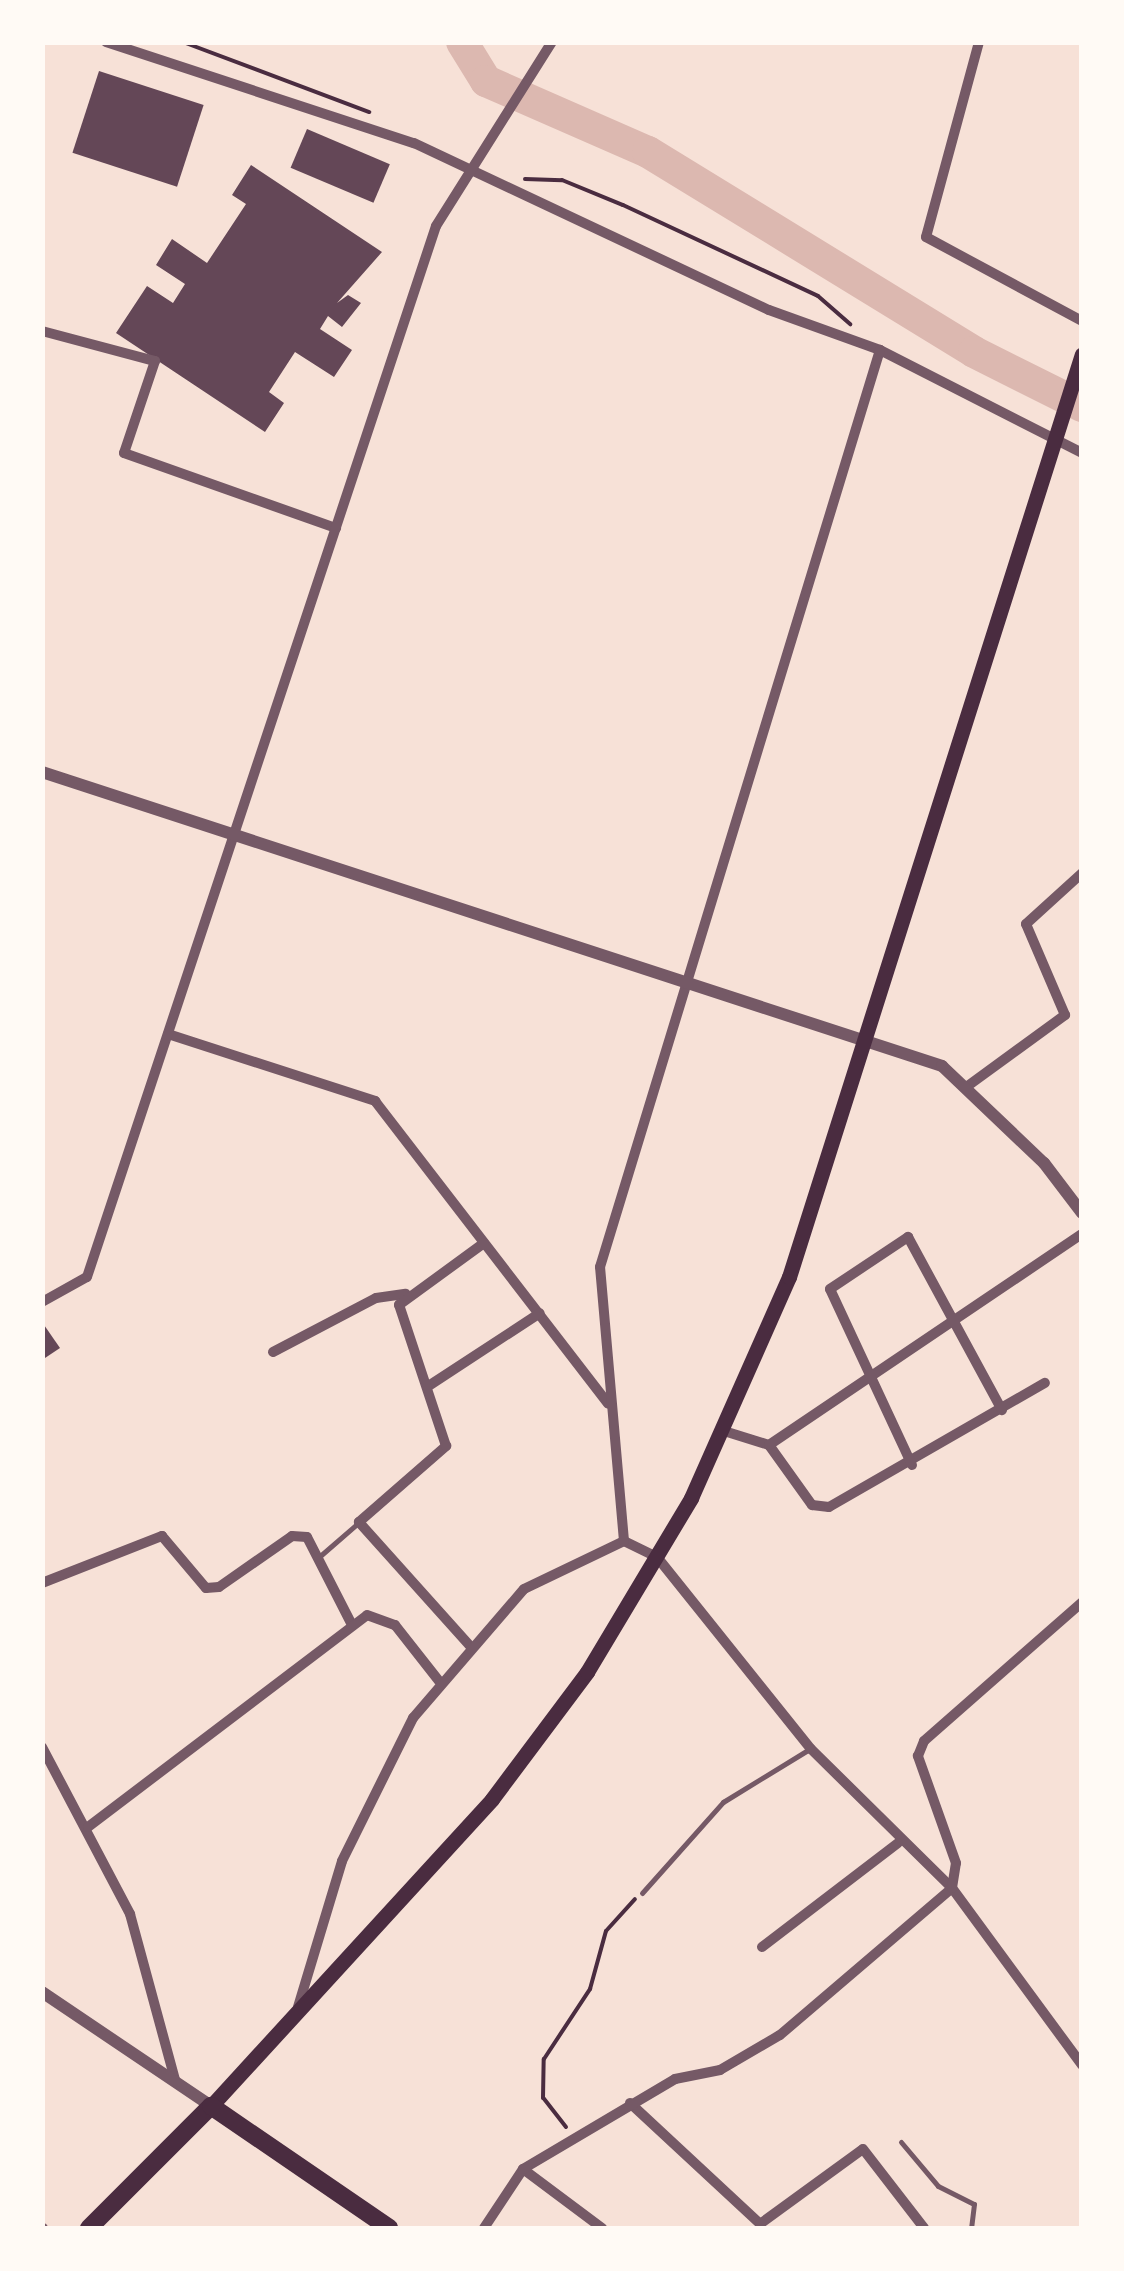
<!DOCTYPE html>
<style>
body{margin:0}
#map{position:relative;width:1124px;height:2271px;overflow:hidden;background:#f7e1d7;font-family:"DM Sans",sans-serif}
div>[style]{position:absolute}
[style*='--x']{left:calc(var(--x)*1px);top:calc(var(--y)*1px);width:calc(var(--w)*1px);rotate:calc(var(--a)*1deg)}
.river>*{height:32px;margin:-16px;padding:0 16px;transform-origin:16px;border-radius:16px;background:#dcb8b0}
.building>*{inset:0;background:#644757;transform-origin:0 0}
.path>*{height:4px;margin:-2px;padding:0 2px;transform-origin:2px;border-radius:2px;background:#4a2c40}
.service>*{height:5px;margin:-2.5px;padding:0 2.5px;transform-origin:2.5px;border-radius:2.5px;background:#755966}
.minor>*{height:10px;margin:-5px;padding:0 5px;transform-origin:5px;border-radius:5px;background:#755966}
.tertiary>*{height:12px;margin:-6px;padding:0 6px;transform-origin:6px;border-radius:6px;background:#755966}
.secondary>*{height:15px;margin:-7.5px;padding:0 7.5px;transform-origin:7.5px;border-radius:7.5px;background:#4a2c40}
.primary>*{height:18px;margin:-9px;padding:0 9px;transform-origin:9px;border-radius:9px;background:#4a2c40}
span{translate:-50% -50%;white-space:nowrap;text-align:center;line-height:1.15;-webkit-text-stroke:8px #fffaf5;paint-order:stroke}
.frame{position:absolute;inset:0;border:45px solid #fffaf5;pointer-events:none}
</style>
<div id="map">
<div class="river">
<div style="--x:462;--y:42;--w:46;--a:58.4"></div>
<div style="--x:486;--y:81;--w:177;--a:23.7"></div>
<div style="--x:648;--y:152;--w:382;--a:31.5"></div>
<div style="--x:974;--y:352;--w:121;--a:26.6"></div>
</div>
<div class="building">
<div style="left:99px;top:71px;width:110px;height:86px;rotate:18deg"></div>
<div style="left:307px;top:129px;width:90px;height:42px;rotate:23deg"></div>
<div style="clip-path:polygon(251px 165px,382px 252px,337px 303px,348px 295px,361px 303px,342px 327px,328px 316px,320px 329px,352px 350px,334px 377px,295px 352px,269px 392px,284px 403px,265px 432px,116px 333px,147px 286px,173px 303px,185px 284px,156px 265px,172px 239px,207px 263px,246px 204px,232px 195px)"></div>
<div style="clip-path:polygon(42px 1322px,60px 1348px,42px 1360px)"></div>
</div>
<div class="path">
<div style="--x:183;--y:42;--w:199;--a:20.6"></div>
<div style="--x:525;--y:179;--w:37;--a:2"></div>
<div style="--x:562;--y:180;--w:66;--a:22.3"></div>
<div style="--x:623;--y:205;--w:215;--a:25"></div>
<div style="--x:818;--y:296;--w:43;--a:41.2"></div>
<div style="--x:566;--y:2127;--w:37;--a:-128"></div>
<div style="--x:543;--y:2098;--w:39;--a:-89"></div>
<div style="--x:544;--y:2059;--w:84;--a:-56.7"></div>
<div style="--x:590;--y:1989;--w:60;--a:-74.6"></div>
<div style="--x:606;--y:1931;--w:43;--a:-47.8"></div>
</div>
<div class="service">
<div style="--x:320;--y:1556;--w:49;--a:-40.9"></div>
<div style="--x:642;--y:1893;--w:122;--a:-48.3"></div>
<div style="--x:723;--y:1802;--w:100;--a:-31.5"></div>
<div style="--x:901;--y:2142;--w:57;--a:49.9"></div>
<div style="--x:938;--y:2186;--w:40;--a:26.6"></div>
<div style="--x:974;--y:2204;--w:24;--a:97"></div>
</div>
<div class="minor">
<div style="--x:106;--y:42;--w:324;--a:18.2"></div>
<div style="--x:414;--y:143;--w:392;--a:25.2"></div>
<div style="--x:769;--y:310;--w:118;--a:19.8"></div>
<div style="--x:880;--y:350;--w:227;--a:27"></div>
<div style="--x:979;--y:42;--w:202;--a:105.2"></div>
<div style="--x:926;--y:237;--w:177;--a:28.3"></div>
<div style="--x:42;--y:331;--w:117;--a:14.9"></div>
<div style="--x:155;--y:361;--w:97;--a:108.6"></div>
<div style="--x:124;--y:453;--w:225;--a:19.5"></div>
<div style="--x:168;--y:1034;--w:218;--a:17.9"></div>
<div style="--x:375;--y:1101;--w:382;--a:52.4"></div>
<div style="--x:969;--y:1085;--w:119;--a:-36.1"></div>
<div style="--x:1065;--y:1015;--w:99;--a:-113.2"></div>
<div style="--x:1026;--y:924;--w:76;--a:-42.3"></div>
<div style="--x:42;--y:1302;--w:51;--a:-29.1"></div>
<div style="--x:87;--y:1277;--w:1107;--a:-71.63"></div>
<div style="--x:436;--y:226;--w:218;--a:-57.8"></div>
<div style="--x:273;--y:1352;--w:116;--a:-27.7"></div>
<div style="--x:376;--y:1298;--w:30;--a:-8"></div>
<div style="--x:430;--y:1385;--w:131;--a:-33.2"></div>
<div style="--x:724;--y:1431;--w:47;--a:17.3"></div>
<div style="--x:769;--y:1445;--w:74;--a:54.4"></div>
<div style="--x:812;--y:1505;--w:17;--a:7"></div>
<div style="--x:829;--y:1507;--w:249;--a:-29.9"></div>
<div style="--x:769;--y:1445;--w:377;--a:-34"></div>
<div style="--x:912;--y:1465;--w:194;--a:-115"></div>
<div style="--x:830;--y:1289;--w:94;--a:-33.7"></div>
<div style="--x:908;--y:1237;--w:197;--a:61.5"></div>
<div style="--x:624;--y:1541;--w:37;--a:26"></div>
<div style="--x:657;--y:1557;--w:246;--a:51.3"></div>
<div style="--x:811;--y:1749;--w:198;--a:44.6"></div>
<div style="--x:952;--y:1888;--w:220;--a:53.7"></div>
<div style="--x:42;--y:1583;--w:129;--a:-21.4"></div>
<div style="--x:162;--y:1536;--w:68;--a:49.8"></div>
<div style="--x:206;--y:1588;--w:13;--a:-4"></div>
<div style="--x:219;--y:1587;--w:89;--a:-34.9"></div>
<div style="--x:292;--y:1536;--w:15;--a:4"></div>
<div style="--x:307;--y:1537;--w:99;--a:62.9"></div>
<div style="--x:471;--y:1647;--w:168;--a:-131.9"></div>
<div style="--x:359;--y:1522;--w:116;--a:-41.1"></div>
<div style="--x:446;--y:1446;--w:149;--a:-108.4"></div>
<div style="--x:399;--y:1305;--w:105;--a:-36.1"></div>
<div style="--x:42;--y:1747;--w:189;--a:62.2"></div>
<div style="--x:130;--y:1914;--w:172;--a:74.8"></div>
<div style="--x:88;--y:1827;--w:350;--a:-37.2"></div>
<div style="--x:367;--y:1615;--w:30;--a:20"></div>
<div style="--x:395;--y:1625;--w:71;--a:51.8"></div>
<div style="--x:762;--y:1947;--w:171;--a:-37.4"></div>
<div style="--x:298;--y:2007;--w:152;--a:-73.2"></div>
<div style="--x:342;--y:1861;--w:160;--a:-63.6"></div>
<div style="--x:413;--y:1718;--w:170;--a:-49.3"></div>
<div style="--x:524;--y:1589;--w:111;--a:-25.6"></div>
<div style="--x:624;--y:1541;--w:275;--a:-95"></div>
<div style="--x:600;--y:1267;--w:959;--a:-73.02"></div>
<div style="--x:630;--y:2103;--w:178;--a:42.9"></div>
<div style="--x:760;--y:2224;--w:127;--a:-36.1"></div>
<div style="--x:863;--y:2149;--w:100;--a:52.3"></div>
<div style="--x:523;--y:2169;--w:99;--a:36.8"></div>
<div style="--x:42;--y:2228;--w:1;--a:0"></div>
<div style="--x:484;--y:2228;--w:71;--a:-56.5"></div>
<div style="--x:523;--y:2169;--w:177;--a:-30.6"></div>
<div style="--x:675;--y:2079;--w:46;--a:-11.3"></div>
<div style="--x:720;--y:2070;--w:69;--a:-30.3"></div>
<div style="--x:780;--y:2035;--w:226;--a:-40.5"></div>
<div style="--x:952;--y:1888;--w:25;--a:-81"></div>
<div style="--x:956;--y:1863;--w:114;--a:-109.6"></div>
<div style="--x:918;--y:1756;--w:16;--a:-68"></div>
<div style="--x:924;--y:1741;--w:210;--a:-41.3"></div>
</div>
<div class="tertiary">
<div style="--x:42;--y:772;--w:947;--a:18.09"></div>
<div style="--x:942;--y:1066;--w:141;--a:43.6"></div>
<div style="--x:1044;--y:1163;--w:63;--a:52.8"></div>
<div style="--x:42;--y:1992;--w:204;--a:34"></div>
</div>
<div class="secondary">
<div style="--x:211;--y:2106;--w:416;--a:-47.5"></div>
<div style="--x:492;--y:1799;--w:159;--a:-53.2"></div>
<div style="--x:587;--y:1672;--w:203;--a:-59.1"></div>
<div style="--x:691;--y:1498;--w:242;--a:-66.1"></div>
<div style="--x:789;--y:1277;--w:968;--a:-72.39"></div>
</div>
<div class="primary">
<div style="--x:89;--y:2228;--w:173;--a:-45"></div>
<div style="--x:211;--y:2106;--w:216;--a:34.4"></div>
</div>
<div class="frame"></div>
</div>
